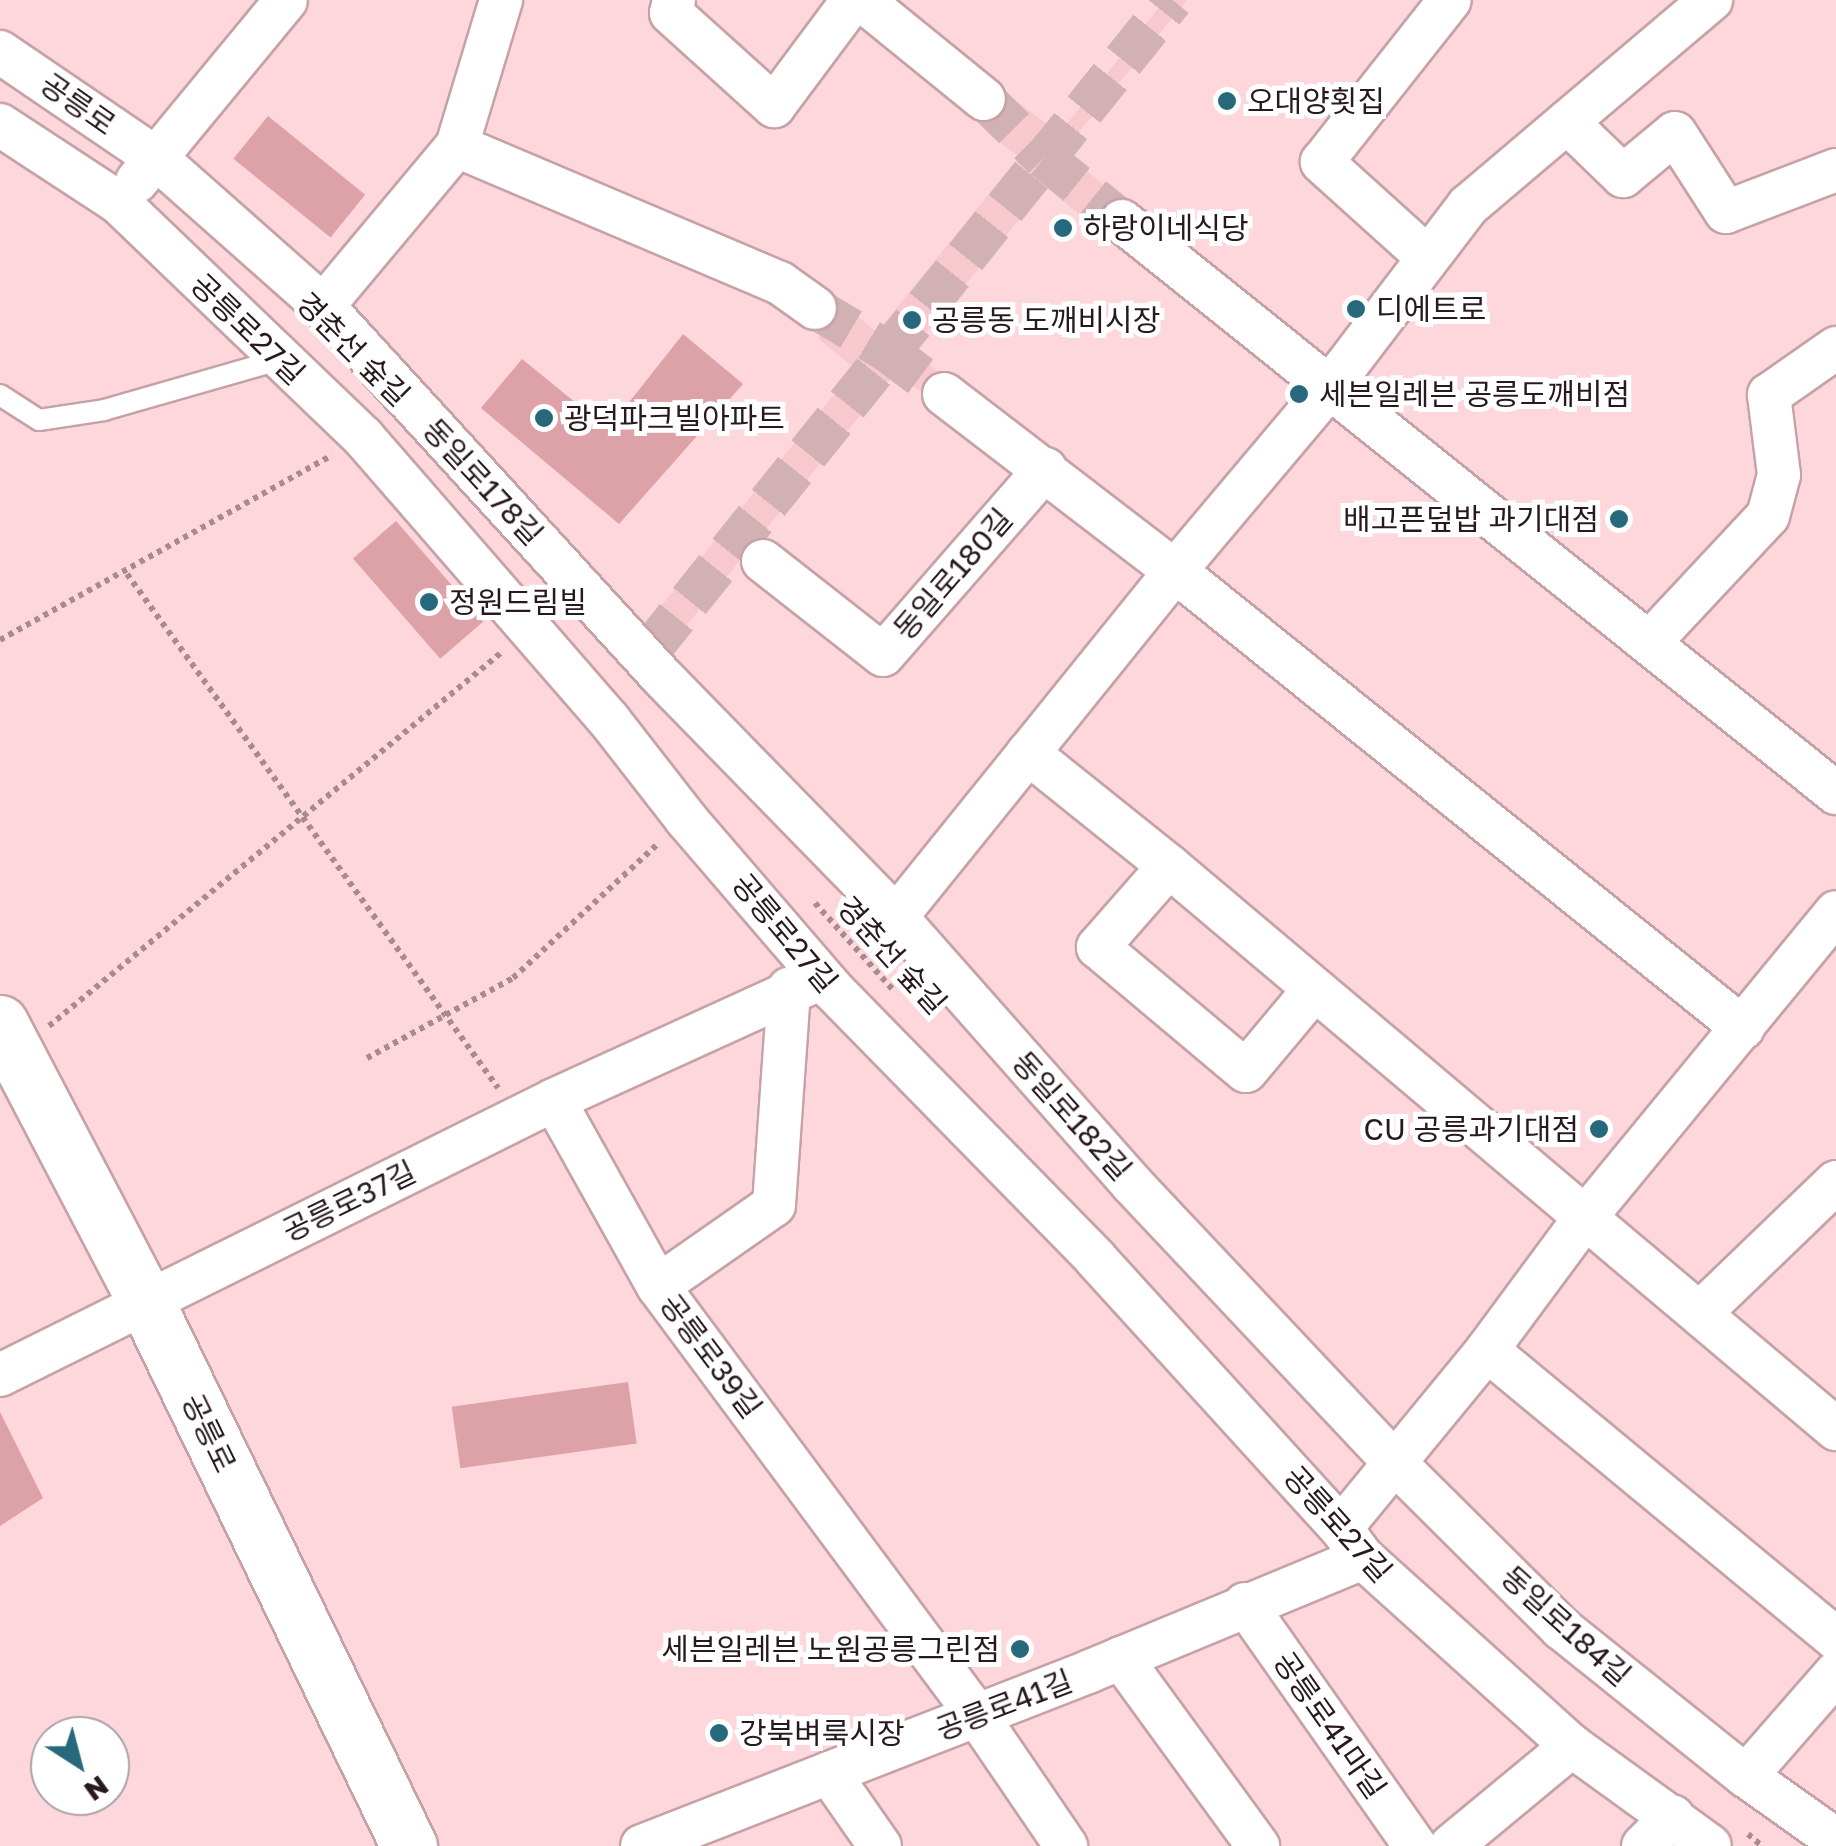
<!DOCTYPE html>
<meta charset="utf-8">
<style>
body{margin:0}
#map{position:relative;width:1836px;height:1846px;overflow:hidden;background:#fdd7db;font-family:"Golos Text","Noto Sans KR",sans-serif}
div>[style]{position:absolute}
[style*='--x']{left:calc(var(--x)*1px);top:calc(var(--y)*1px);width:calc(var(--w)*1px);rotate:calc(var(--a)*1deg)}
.built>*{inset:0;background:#f7c8ce}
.building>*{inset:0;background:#dda1a8;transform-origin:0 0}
.street-tunnel>*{height:42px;margin-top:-21px;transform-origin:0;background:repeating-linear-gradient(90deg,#d2b1b5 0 42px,transparent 0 63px)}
.path>*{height:6px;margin-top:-3px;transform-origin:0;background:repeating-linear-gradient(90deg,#a78b8e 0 5px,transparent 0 10px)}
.roads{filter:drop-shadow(2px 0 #c6a2a6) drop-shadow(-2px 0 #c6a2a6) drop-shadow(0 2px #c6a2a6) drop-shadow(0 -2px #c6a2a6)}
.lane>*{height:20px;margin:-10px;padding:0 10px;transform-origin:10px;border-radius:10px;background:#fff}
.street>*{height:42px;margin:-21px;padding:0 21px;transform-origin:21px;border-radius:21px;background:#fff}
.secondary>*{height:55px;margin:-27.5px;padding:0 27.5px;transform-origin:27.5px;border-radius:27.5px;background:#fff}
.dots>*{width:28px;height:28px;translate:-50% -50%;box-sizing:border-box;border:5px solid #fff;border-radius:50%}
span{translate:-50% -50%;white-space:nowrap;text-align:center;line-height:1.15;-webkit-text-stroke:10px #fff;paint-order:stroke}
.poi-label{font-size:30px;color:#281a1c}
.left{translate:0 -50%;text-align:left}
.right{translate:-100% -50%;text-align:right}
.street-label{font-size:30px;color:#281a1c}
.north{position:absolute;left:30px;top:1716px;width:100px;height:100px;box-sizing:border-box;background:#fff;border:2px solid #a9a3a4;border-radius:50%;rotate:144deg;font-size:28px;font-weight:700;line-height:40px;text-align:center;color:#281a1c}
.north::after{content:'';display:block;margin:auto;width:35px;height:45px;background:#27697c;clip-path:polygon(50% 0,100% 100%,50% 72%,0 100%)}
</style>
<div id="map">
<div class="built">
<div style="clip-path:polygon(1165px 0,1187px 0,1063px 151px,1122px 200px,1098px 230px,1046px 187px,912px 349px,941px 374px,924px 394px,896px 372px,661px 656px,635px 638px,855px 369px,818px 338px,845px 306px,877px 332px,1019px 157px,991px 135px,1018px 102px,1059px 134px)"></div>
</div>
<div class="building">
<div style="left:268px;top:116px;width:125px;height:55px;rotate:39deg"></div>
<div style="clip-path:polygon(683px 334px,743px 384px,619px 524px,481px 408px,522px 359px,608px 429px)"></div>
<div style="left:396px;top:521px;width:133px;height:57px;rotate:49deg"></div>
<div style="left:628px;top:1382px;width:62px;height:178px;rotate:82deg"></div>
<div style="clip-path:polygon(0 1412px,43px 1498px,0 1526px)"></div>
</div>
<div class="street-tunnel">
<div style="--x:984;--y:99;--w:84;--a:44.5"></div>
<div style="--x:1044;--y:158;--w:100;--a:38.9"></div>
<div style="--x:815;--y:308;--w:84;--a:30.8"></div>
<div style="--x:887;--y:351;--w:71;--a:37"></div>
<div style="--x:650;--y:650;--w:834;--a:-51.23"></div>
</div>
<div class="path">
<div style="--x:127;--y:574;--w:634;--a:54.18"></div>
<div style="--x:0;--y:640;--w:380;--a:-29.1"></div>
<div style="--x:815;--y:903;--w:117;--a:48.1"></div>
<div style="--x:49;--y:1026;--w:587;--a:-39.54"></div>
<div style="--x:367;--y:1058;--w:166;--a:-28.7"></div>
<div style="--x:513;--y:978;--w:199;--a:-42.8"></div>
<div style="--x:1748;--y:1834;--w:18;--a:41"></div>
</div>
<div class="roads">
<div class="lane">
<div style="--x:0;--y:395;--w:46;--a:32.7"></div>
<div style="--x:39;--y:420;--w:66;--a:-8.7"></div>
<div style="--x:104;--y:410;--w:181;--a:-16"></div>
</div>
<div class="street">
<div style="--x:674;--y:0;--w:13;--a:103"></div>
<div style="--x:671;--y:13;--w:139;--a:42.1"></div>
<div style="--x:774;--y:106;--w:132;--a:-53.3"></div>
<div style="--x:862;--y:0;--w:157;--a:39.1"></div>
<div style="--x:0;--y:52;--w:189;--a:34.2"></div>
<div style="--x:156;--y:158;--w:223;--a:41.5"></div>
<div style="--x:323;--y:306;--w:503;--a:47.58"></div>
<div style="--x:662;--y:677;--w:335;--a:45.7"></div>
<div style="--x:896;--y:917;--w:356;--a:48.5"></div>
<div style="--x:1132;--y:1184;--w:385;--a:46.7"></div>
<div style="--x:1396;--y:1464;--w:233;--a:44.8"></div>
<div style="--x:1561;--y:1628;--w:237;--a:38.7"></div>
<div style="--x:1746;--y:1776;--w:110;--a:35.4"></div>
<div style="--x:1567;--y:122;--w:78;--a:44"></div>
<div style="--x:1623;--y:176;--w:67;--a:-39.6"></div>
<div style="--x:1675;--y:133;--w:94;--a:57.2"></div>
<div style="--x:1726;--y:212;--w:118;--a:-20.9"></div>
<div style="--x:0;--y:125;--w:142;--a:33.2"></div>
<div style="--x:119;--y:203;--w:338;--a:43.8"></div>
<div style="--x:363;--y:437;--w:375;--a:49"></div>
<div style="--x:609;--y:720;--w:125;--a:52.1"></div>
<div style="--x:686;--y:819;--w:224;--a:49.3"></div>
<div style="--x:832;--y:989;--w:376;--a:45.6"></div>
<div style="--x:1095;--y:1258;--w:365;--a:47.7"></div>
<div style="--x:1341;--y:1528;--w:37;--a:54"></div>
<div style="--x:1363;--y:1558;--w:281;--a:42"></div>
<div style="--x:1572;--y:1746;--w:170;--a:35.9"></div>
<div style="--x:457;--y:146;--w:351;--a:23"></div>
<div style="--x:780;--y:283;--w:43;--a:35.5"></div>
<div style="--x:137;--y:181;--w:234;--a:-50.5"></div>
<div style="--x:1122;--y:221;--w:915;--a:38.7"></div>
<div style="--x:1427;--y:257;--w:142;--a:-137.9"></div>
<div style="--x:1322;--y:162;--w:206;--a:-51.7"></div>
<div style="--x:323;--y:306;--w:209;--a:-50.1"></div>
<div style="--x:457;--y:146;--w:152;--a:-73.2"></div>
<div style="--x:944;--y:394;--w:291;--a:37.5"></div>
<div style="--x:1175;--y:571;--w:729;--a:38.82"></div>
<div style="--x:763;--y:561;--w:152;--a:38.1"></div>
<div style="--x:883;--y:655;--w:247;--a:-48.9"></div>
<div style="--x:1649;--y:643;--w:174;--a:-46.9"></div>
<div style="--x:1768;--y:516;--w:42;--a:-75"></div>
<div style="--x:1779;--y:475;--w:81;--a:-97.1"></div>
<div style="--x:1769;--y:395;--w:82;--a:-35"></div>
<div style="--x:1028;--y:753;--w:181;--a:38.7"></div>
<div style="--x:1169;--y:866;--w:873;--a:40.17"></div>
<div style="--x:1169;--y:866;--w:108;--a:131.2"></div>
<div style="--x:1098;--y:947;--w:193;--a:40"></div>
<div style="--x:1246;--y:1071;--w:104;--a:-50.1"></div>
<div style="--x:896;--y:917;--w:444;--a:-51.1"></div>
<div style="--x:1175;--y:571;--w:241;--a:-49.9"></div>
<div style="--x:1330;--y:387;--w:228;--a:-52.7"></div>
<div style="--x:1468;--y:206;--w:319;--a:-40.3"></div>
<div style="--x:554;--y:1100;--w:213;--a:60.8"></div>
<div style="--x:658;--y:1286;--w:533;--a:53.39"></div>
<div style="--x:976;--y:1714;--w:160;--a:55.7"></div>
<div style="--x:658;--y:1286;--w:141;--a:-34.9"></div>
<div style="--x:774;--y:1205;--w:217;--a:-86"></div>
<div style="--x:1700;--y:1313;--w:189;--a:-43.9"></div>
<div style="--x:1487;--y:1350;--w:453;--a:39.6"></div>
<div style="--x:0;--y:1375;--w:618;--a:-26.4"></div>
<div style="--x:554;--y:1100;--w:294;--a:-24.5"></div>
<div style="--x:1341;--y:1528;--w:230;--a:-50.6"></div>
<div style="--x:1487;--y:1350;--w:163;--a:-53.5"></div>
<div style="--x:1584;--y:1219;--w:397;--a:-50.6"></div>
<div style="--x:1245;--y:1604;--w:296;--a:54.9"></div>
<div style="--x:1121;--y:1658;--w:233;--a:53.9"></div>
<div style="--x:829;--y:1773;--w:89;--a:55.1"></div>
<div style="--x:1746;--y:1776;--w:137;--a:-48.9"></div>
<div style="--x:642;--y:1846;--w:481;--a:-21.3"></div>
<div style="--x:1090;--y:1671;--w:295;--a:-22.5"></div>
<div style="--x:1451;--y:1846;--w:157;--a:-39.6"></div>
<div style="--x:1643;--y:1846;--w:42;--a:-45"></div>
</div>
<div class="secondary">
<div style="--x:0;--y:1023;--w:328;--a:62.4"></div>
<div style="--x:152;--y:1314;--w:591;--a:64.22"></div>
</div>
</div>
<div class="dots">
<div style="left:1227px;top:101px;background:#27697c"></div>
<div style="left:1063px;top:228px;background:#27697c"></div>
<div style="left:1356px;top:309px;background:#27697c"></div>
<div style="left:912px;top:320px;background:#27697c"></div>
<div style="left:1299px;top:394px;background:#27697c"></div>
<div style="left:544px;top:418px;background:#27697c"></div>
<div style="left:1619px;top:519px;background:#27697c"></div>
<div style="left:429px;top:602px;background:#27697c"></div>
<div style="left:1599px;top:1129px;background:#27697c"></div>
<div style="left:1020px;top:1649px;background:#27697c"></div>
<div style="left:719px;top:1733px;background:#27697c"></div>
</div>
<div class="poi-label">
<span class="left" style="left:1247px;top:101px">오대양횟집</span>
<span class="left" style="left:1083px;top:228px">하랑이네식당</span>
<span class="left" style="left:1376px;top:309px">디에트로</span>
<span class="left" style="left:932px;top:320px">공릉동 도깨비시장</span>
<span class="left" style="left:1319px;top:394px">세븐일레븐 공릉도깨비점</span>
<span class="left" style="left:564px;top:418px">광덕파크빌아파트</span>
<span class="right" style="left:1599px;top:519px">배고픈덮밥 과기대점</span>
<span class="left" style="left:449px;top:602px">정원드림빌</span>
<span class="right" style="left:1579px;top:1129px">CU 공릉과기대점</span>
<span class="right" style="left:1000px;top:1649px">세븐일레븐 노원공릉그린점</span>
<span class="left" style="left:739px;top:1733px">강북벼룩시장</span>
</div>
<div class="street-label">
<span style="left:78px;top:104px;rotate:35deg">공릉로</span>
<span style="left:248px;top:329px;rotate:44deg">공릉로27길</span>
<span style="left:353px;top:349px;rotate:45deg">경춘선 숲길</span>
<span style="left:483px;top:482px;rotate:47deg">동일로178길</span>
<span style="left:953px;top:574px;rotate:-49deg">동일로180길</span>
<span style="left:785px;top:933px;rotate:50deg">공릉로27길</span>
<span style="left:892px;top:955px;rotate:48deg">경춘선 숲길</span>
<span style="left:1072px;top:1116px;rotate:48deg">동일로182길</span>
<span style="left:349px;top:1201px;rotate:-26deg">공릉로37길</span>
<span style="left:711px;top:1356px;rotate:53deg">공릉로39길</span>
<span style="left:209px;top:1433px;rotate:64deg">공릉로</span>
<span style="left:1338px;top:1524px;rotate:48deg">공릉로27길</span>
<span style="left:1566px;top:1626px;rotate:42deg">동일로184길</span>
<span style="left:1004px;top:1705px;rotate:-21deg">공릉로41길</span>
<span style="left:1330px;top:1725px;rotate:55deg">공릉로41마길</span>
</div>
<div class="north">N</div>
</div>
